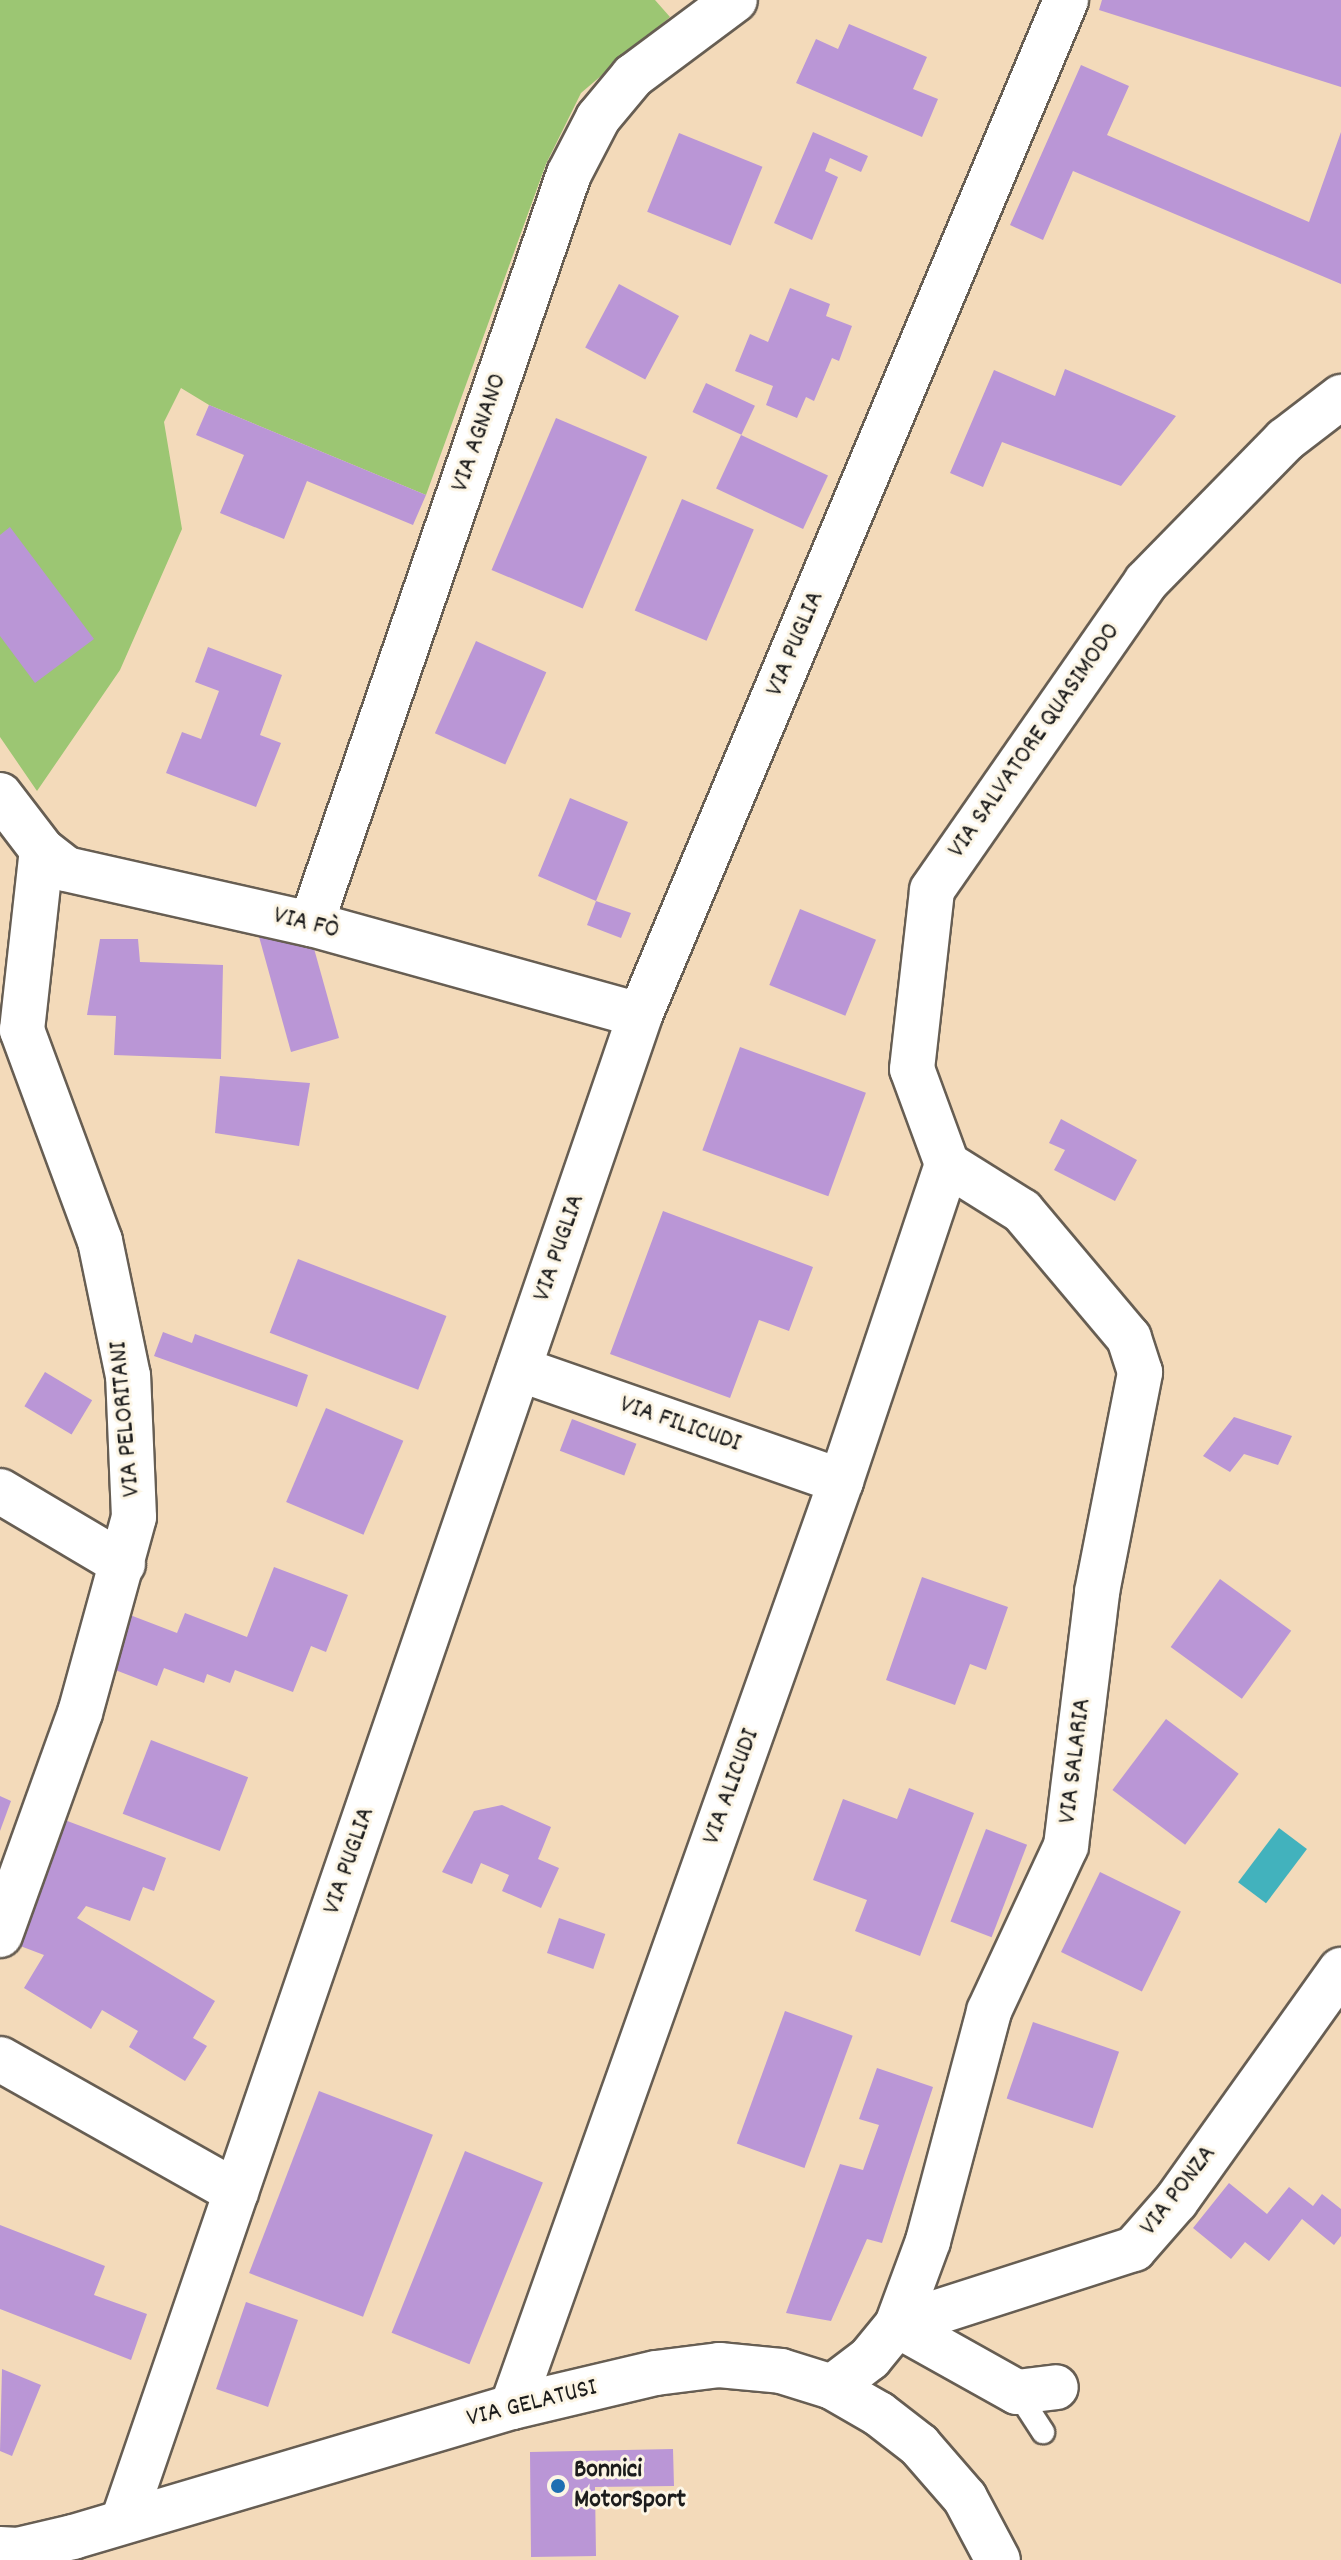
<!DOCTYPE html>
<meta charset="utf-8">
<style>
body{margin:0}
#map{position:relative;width:1341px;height:2560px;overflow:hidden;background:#f3daba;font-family:Dekko,sans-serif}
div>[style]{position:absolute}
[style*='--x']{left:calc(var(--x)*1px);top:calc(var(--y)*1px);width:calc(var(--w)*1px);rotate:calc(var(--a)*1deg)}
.green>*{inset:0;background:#9cc673}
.water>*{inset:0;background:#42b2bd;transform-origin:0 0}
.building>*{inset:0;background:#ba96d6;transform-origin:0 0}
.roads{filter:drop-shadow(2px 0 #675e53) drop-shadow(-2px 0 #675e53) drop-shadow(0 2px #675e53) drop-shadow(0 -2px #675e53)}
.lane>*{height:22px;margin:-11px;padding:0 11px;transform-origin:11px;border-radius:11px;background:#fff}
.street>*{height:44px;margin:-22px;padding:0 22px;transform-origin:22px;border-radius:22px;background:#fff}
.dots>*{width:22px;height:22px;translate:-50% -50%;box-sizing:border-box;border:4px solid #fcf5e5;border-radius:50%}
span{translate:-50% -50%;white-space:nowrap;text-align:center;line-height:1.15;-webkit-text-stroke:6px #fcf5e5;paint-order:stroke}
.street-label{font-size:26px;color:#1c1c1c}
.poi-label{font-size:26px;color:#1c1c1c;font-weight:700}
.left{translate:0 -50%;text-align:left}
</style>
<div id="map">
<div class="green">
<div style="clip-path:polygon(0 0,655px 0,670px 17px,581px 93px,546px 164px,426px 495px,209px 405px,181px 388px,164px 422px,182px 529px,120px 670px,37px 791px,0 737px)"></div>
</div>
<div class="water">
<div style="left:1279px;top:1828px;width:35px;height:68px;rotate:37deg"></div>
</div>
<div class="building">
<div style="clip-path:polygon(1102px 0,1341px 0,1341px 87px,1099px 10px)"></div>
<div style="clip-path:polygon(849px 24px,927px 57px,913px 89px,938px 99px,922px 137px,796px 83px,816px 39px,838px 49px)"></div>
<div style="clip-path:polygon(1081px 65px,1129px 86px,1107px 135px,1309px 222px,1341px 132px,1341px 284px,1073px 171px,1043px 240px,1010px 225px)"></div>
<div style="clip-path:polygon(813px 132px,868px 156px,861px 172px,830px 158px,825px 171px,838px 177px,812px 240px,774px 223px)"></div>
<div style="left:679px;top:133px;width:90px;height:85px;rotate:22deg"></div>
<div style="left:619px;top:284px;width:68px;height:72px;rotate:28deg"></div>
<div style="clip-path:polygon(790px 288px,830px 304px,826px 316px,852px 326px,839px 361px,832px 358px,814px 401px,806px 397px,797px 418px,766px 405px,773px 386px,735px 371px,750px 334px,768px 342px)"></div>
<div style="clip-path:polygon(1065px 369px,1176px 416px,1121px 486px,1002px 442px,983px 487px,950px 473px,994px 370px,1055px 396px)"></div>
<div style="left:706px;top:383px;width:54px;height:32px;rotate:25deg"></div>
<div style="clip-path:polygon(209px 405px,426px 495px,413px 525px,307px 481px,284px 539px,220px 513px,244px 455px,196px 435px)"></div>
<div style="left:556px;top:418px;width:99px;height:165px;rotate:23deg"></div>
<div style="left:741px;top:435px;width:96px;height:59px;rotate:25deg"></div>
<div style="left:682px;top:499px;width:78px;height:121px;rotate:23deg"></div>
<div style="clip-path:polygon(10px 527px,94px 639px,35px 683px,0 636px,0 535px)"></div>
<div style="left:476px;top:641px;width:77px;height:101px;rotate:24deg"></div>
<div style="clip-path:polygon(208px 647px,282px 675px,260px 735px,281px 743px,256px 807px,166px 773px,182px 732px,201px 739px,219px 691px,195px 682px)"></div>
<div style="clip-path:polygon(570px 798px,628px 822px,596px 901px,631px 913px,621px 938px,587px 925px,596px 901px,538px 876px)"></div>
<div style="left:800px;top:909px;width:82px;height:82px;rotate:22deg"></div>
<div style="clip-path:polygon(258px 933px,313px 945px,339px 1038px,291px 1052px)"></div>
<div style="clip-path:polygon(100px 939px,138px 939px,140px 962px,223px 965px,221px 1059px,114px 1055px,116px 1016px,87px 1015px)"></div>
<div style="left:740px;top:1047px;width:134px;height:110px;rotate:20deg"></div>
<div style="clip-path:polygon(220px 1076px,310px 1083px,299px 1146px,215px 1133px)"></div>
<div style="clip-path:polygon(1061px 1119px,1137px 1160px,1115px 1201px,1054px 1170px,1065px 1150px,1049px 1143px)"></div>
<div style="clip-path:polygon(663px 1211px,813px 1267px,789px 1331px,759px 1320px,730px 1398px,610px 1354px)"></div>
<div style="left:298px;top:1259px;width:159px;height:79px;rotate:21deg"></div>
<div style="clip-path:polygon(163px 1332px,192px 1343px,195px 1334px,308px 1375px,297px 1407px,154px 1356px)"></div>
<div style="left:45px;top:1372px;width:55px;height:40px;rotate:31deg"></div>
<div style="left:326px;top:1408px;width:84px;height:102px;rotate:23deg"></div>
<div style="clip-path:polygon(1234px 1417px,1292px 1436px,1278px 1465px,1244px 1454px,1230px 1472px,1203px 1456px)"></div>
<div style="left:572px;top:1419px;width:69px;height:34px;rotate:21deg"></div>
<div style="clip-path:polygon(274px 1567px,348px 1595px,326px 1652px,311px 1646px,293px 1692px,235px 1670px,230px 1683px,207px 1674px,204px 1683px,164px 1668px,157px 1686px,110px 1668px,130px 1615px,177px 1633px,185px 1613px,247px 1637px)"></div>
<div style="clip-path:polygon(922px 1577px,1008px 1607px,986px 1670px,970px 1664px,955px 1705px,886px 1680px)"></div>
<div style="left:1220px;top:1579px;width:88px;height:84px;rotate:36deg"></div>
<div style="left:1166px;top:1719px;width:91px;height:89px;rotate:37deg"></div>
<div style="left:151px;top:1740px;width:104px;height:79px;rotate:21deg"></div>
<div style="clip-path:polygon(909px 1788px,974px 1813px,920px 1956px,855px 1931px,867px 1900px,813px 1880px,843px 1799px,897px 1819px)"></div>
<div style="clip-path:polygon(0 1796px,11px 1801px,0 1831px)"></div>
<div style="clip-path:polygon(502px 1805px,551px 1827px,538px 1859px,559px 1868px,541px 1908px,502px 1891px,509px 1875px,481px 1863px,472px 1884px,442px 1872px,474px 1811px)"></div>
<div style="clip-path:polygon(62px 1819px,166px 1858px,154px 1891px,143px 1887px,130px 1921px,86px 1906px,77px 1918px,215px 2001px,193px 2038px,207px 2046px,185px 2081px,129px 2047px,138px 2031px,102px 2010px,91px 2029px,24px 1988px,44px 1955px,15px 1944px)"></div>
<div style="left:986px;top:1829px;width:44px;height:99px;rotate:21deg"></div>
<div style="left:1100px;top:1872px;width:90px;height:89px;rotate:26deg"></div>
<div style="left:559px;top:1918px;width:49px;height:37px;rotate:19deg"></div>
<div style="left:785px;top:2011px;width:72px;height:141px;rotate:20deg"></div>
<div style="left:1033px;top:2022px;width:91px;height:81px;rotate:19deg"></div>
<div style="clip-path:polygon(877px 2068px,933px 2087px,882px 2243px,867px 2239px,831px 2321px,786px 2313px,840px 2164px,863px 2170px,879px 2125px,859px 2119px)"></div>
<div style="left:319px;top:2091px;width:122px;height:195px;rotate:21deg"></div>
<div style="left:465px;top:2151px;width:84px;height:196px;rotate:22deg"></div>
<div style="clip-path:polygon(1229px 2183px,1267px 2214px,1289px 2187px,1313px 2206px,1322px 2194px,1341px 2209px,1341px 2236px,1334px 2245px,1302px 2219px,1269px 2261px,1245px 2242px,1231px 2259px,1193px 2228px)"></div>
<div style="clip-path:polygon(0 2225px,105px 2266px,94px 2295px,147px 2314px,131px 2360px,0 2309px)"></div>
<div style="left:246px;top:2302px;width:55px;height:92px;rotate:19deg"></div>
<div style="clip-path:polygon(2px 2369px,41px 2385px,12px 2456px,0 2451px)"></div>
<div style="clip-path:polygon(673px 2449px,674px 2486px,595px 2487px,596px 2556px,531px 2557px,530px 2452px)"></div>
</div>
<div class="roads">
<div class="lane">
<div style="--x:1017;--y:2392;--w:48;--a:57"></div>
</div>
<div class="street">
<div style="--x:0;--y:795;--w:69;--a:52.6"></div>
<div style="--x:42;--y:850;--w:31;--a:38"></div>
<div style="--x:66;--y:869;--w:251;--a:12.7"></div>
<div style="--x:311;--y:924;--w:341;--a:15.5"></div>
<div style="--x:311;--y:924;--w:793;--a:-71.02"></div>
<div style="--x:569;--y:174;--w:63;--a:-62.6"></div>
<div style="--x:598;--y:118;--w:55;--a:-50.2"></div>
<div style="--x:633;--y:76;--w:127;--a:-36.7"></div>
<div style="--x:947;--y:1164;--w:101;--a:-110.2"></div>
<div style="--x:912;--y:1069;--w:180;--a:-83.6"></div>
<div style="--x:932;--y:890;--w:375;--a:-55.2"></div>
<div style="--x:1146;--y:582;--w:199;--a:-45.6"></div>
<div style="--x:1285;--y:440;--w:71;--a:-37.5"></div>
<div style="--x:519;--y:1369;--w:341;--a:19.2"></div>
<div style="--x:0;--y:1491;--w:143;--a:30.7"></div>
<div style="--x:0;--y:1935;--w:236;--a:-70.2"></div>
<div style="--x:80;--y:1713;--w:203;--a:-74.6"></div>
<div style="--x:134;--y:1517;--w:141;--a:-92.4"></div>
<div style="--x:128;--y:1376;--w:138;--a:-101.7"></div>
<div style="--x:100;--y:1241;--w:225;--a:-110.3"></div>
<div style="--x:22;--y:1030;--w:181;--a:-83.7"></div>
<div style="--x:0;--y:2059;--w:271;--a:29.4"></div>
<div style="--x:897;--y:2325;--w:249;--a:-17.8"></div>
<div style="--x:1134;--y:2249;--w:64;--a:-48.8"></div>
<div style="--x:1176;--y:2201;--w:284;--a:-54.5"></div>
<div style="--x:897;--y:2325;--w:137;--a:29.2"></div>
<div style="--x:1017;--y:2392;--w:39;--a:-7"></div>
<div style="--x:832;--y:2387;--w:48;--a:-37.3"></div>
<div style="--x:870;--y:2358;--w:43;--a:-50.7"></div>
<div style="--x:897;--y:2325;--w:90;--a:-69.7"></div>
<div style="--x:928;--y:2241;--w:238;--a:-75.1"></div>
<div style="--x:989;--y:2011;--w:182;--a:-65"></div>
<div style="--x:1066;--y:1846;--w:256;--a:-83"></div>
<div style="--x:1097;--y:1592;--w:224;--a:-78.9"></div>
<div style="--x:1140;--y:1372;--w:36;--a:-108"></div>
<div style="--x:1129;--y:1338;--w:166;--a:-130.1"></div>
<div style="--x:1022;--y:1211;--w:89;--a:-147.9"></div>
<div style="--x:512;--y:2407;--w:983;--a:-70.44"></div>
<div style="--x:841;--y:1481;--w:334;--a:-71.5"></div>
<div style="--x:123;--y:2521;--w:1592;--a:-71.05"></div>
<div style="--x:640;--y:1015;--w:1101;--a:-67.23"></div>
<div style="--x:0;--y:2549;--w:18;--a:3"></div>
<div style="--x:18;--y:2550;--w:57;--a:-13.3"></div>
<div style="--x:73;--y:2537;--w:458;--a:-16.5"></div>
<div style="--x:512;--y:2407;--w:148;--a:-13.3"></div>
<div style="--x:656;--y:2373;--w:64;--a:-7.2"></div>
<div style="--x:719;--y:2365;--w:62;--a:5.5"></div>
<div style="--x:781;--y:2371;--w:53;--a:17.4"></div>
<div style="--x:832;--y:2387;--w:54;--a:29.9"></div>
<div style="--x:879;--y:2414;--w:51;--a:37.8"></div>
<div style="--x:919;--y:2445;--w:70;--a:49"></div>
<div style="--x:965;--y:2498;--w:70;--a:62"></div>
</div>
</div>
<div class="dots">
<div style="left:558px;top:2486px;background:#1f6fb2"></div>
</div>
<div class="street-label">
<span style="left:480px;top:433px;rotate:-71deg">VIA AGNANO</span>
<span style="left:796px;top:644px;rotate:-67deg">VIA PUGLIA</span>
<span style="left:1035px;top:741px;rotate:-55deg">VIA SALVATORE QUASIMODO</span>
<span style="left:306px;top:924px;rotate:14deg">VIA FÒ</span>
<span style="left:560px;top:1248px;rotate:-71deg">VIA PUGLIA</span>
<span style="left:126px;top:1419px;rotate:-95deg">VIA PELORITANI</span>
<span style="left:680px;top:1425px;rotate:19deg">VIA FILICUDI</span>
<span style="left:1076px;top:1761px;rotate:-83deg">VIA SALARIA</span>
<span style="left:732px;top:1787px;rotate:-70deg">VIA ALICUDI</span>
<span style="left:350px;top:1861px;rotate:-71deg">VIA PUGLIA</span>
<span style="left:1179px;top:2191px;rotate:-52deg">VIA PONZA</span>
<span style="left:532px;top:2404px;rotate:-14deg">VIA GELATUSI</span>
</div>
<div class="poi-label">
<span class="left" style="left:574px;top:2486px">Bonnici<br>MotorSport</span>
</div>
</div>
